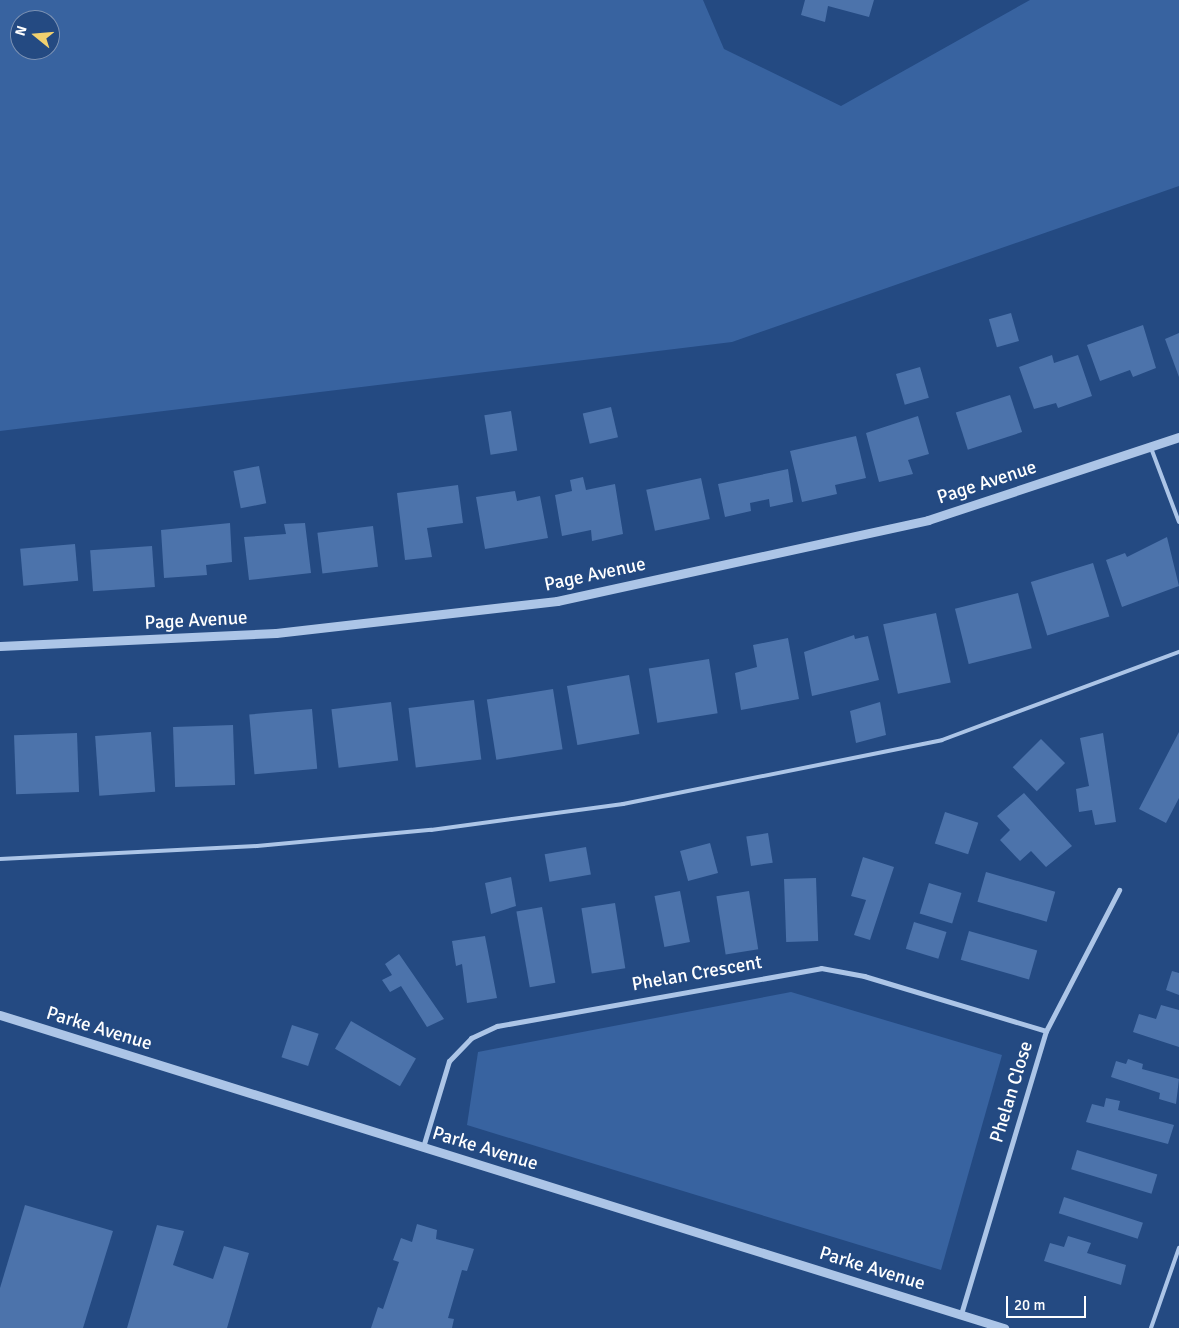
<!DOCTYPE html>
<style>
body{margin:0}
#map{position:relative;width:1179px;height:1328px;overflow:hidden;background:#244a82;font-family:Signika,sans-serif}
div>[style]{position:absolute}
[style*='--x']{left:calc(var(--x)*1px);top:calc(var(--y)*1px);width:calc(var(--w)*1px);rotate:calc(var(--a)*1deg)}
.green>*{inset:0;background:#3863a0}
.building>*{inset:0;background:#4c73ab;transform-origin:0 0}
.service>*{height:4px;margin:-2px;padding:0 2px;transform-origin:2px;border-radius:2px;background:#acc5e7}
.minor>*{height:5px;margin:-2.5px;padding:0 2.5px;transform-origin:2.5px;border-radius:2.5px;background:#acc5e7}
.tertiary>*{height:9px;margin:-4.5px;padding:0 4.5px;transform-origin:4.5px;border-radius:4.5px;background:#acc5e7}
span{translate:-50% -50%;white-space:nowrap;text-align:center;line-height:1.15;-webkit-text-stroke:4.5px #244a82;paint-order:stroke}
.street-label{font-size:19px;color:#fff}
.north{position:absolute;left:10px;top:10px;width:50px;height:50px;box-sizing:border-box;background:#244a82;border:1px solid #7c92b4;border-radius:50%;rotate:287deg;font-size:14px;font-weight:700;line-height:20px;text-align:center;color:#fff}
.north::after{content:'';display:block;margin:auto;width:18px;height:22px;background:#f2d16f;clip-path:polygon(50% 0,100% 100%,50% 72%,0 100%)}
.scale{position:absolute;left:1006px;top:1296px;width:80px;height:22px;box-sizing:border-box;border:2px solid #fff;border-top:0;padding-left:6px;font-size:15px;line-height:18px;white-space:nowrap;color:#fff;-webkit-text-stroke:4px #244a82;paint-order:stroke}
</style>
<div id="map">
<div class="green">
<div style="clip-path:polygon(evenodd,0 0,703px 0,724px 49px,841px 106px,1030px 0,1179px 0,1179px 186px,732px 342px,0 431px,0 0,20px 20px,50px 20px,50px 50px,20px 50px,20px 20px)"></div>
<div style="clip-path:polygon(791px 992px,1002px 1055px,941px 1270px,467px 1125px,478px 1052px)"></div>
</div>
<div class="building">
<div style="clip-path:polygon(805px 0,874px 0,869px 17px,828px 6px,825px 22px,801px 15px)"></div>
<div style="left:1011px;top:313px;width:29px;height:23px;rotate:74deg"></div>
<div style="clip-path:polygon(1143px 325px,1156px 368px,1133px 377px,1130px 370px,1100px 381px,1087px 345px)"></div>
<div style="clip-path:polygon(1179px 333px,1179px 377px,1165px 339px)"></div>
<div style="clip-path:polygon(1052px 355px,1054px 363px,1078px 355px,1092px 396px,1058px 408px,1056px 403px,1034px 409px,1019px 367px)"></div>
<div style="left:920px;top:367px;width:32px;height:25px;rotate:74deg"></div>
<div style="left:1010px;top:395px;width:39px;height:57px;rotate:72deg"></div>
<div style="left:611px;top:407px;width:31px;height:29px;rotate:77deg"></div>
<div style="left:511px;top:411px;width:40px;height:27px;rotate:81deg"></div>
<div style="clip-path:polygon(918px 416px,929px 454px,908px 460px,913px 474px,879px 482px,866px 433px)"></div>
<div style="clip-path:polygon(856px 436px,866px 478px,835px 485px,837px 494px,802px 502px,790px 451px)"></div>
<div style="left:259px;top:466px;width:38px;height:26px;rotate:79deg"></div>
<div style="clip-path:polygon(788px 469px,793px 502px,770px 507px,769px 499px,750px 503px,751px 511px,725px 517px,718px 484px)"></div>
<div style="clip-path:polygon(583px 477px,586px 490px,615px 484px,623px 534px,592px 541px,591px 530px,562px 536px,555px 495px,572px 491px,570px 480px)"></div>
<div style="left:701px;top:478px;width:42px;height:56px;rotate:78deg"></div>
<div style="clip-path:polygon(458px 485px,463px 523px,427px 528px,432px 557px,405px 560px,397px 493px)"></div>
<div style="clip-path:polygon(515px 491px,517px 501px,540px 496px,548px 538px,485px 549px,476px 497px)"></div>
<div style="clip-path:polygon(230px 523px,232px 562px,206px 565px,207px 575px,164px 578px,161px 530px)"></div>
<div style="clip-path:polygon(305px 523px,311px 573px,249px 580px,244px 537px,286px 534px,284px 524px)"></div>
<div style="left:373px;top:526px;width:41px;height:56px;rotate:83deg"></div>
<div style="clip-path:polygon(1167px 537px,1179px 586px,1122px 607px,1106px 560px,1125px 553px,1127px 557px)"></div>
<div style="left:75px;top:544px;width:37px;height:55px;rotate:85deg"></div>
<div style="left:152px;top:546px;width:41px;height:62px;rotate:86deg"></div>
<div style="left:1093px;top:563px;width:56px;height:65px;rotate:73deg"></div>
<div style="left:1018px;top:593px;width:57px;height:65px;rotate:76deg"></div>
<div style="left:936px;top:613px;width:71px;height:54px;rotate:78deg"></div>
<div style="clip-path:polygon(854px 635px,855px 639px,868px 636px,879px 680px,812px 696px,804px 652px)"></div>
<div style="clip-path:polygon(788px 638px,799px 699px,741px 710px,735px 673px,757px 667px,753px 645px)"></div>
<div style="left:709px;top:659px;width:55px;height:61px;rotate:81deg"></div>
<div style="left:629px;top:675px;width:60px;height:63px;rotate:80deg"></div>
<div style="left:553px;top:689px;width:61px;height:67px;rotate:81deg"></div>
<div style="left:474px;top:700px;width:60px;height:66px;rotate:83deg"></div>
<div style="left:391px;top:702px;width:59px;height:60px;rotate:83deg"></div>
<div style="clip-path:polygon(880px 702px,886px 735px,856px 743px,850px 711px)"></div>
<div style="left:312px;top:709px;width:60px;height:63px;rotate:85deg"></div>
<div style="left:233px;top:725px;width:60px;height:60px;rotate:88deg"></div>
<div style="left:151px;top:732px;width:60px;height:56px;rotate:86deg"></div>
<div style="clip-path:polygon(1179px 732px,1179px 798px,1166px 823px,1139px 809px)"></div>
<div style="left:77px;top:733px;width:59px;height:63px;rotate:88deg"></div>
<div style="clip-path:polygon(1103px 733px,1116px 822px,1095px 825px,1092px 810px,1079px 812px,1076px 789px,1089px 786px,1080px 738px)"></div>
<div style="left:1041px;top:739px;width:34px;height:40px;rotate:45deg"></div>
<div style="clip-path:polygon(1024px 793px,1072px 846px,1046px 867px,1031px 851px,1020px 861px,1000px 840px,1010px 830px,997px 816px)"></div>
<div style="left:945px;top:812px;width:35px;height:33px;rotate:18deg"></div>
<div style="left:768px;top:833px;width:30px;height:22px;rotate:81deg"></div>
<div style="left:710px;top:843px;width:31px;height:31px;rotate:75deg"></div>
<div style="left:586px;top:847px;width:28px;height:42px;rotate:80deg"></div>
<div style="clip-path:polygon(863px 857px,894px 867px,870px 940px,854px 935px,866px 900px,851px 896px)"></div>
<div style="left:986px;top:872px;width:72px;height:31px;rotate:16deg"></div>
<div style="clip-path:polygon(511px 877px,516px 906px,491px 914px,485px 883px)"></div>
<div style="left:816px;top:878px;width:63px;height:32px;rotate:88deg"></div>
<div style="left:929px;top:883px;width:34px;height:32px;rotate:17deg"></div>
<div style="left:680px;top:891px;width:52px;height:26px;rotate:79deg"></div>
<div style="left:749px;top:891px;width:59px;height:33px;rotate:81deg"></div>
<div style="left:615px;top:903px;width:66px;height:34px;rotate:81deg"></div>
<div style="left:542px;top:907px;width:77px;height:26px;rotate:80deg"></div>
<div style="left:914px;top:922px;width:34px;height:28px;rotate:17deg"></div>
<div style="left:969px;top:931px;width:71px;height:30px;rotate:16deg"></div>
<div style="clip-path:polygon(485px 936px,497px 998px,467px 1003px,462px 964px,456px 966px,452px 941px)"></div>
<div style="clip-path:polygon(399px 954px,444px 1019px,427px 1027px,401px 986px,390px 992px,382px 980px,392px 975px,385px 964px)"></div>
<div style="clip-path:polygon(1172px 971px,1179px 973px,1179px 995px,1166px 990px)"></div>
<div style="clip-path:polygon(1161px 1005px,1179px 1010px,1179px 1047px,1133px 1032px,1139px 1014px,1156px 1019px)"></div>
<div style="left:351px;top:1021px;width:75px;height:32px;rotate:30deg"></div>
<div style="left:292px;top:1025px;width:28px;height:34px;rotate:18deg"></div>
<div style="clip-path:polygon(1128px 1059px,1143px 1064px,1142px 1069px,1179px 1079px,1176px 1104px,1159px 1099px,1160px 1093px,1111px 1077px,1116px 1061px,1126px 1064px)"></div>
<div style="clip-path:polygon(1106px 1098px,1120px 1101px,1118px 1110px,1174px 1125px,1168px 1144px,1086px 1122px,1092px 1104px,1104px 1107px)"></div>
<div style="left:1077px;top:1150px;width:84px;height:20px;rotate:17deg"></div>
<div style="left:1064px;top:1197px;width:83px;height:17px;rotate:18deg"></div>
<div style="clip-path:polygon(25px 1205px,113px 1231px,83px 1328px,0 1328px,0 1288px)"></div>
<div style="clip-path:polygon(417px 1224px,437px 1230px,436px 1239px,474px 1249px,467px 1271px,462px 1270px,448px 1318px,454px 1319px,452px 1328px,371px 1328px,378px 1307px,383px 1309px,399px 1262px,393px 1260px,401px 1238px,412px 1242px)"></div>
<div style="clip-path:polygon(157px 1225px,184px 1231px,173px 1265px,213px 1279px,224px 1246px,249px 1253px,227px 1328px,127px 1328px)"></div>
<div style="clip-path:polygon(1068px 1236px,1091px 1243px,1087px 1253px,1126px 1265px,1121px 1285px,1044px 1261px,1050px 1243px,1064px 1247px)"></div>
</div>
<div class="service">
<div style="--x:1151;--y:448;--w:79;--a:69.3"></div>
<div style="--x:0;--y:859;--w:257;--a:-2.9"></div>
<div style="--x:257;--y:846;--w:175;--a:-5.3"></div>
<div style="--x:431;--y:830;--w:194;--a:-7.7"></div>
<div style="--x:623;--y:804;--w:325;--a:-11.3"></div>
<div style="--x:942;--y:740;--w:253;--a:-20.4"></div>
<div style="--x:1151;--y:1328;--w:85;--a:-70.7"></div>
</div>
<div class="minor">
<div style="--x:423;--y:1147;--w:90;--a:-73.2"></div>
<div style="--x:449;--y:1061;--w:32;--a:-46"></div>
<div style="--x:471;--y:1038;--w:29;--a:-25"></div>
<div style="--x:497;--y:1026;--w:329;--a:-10.1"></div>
<div style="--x:821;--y:968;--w:44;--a:10.5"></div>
<div style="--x:864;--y:976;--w:190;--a:16.8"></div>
<div style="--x:961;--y:1314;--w:295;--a:-73.3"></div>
<div style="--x:1046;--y:1031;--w:159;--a:-62.6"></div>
</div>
<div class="tertiary">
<div style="--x:0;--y:646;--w:276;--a:-2.7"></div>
<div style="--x:276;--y:633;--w:283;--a:-6.5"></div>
<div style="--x:557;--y:601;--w:380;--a:-12.3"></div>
<div style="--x:928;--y:520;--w:264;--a:-18.3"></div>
<div style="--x:0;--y:1015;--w:1052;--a:17.32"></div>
</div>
<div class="street-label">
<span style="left:987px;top:483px;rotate:-18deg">Page Avenue</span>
<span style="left:595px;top:575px;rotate:-12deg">Page Avenue</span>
<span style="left:196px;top:621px;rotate:-3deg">Page Avenue</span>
<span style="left:697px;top:974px;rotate:-10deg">Phelan Crescent</span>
<span style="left:99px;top:1029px;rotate:17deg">Parke Avenue</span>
<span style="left:1012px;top:1092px;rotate:-73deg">Phelan Close</span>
<span style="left:485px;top:1149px;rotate:17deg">Parke Avenue</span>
<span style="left:872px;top:1269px;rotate:17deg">Parke Avenue</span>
</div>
<div class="north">N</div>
<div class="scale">20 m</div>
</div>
